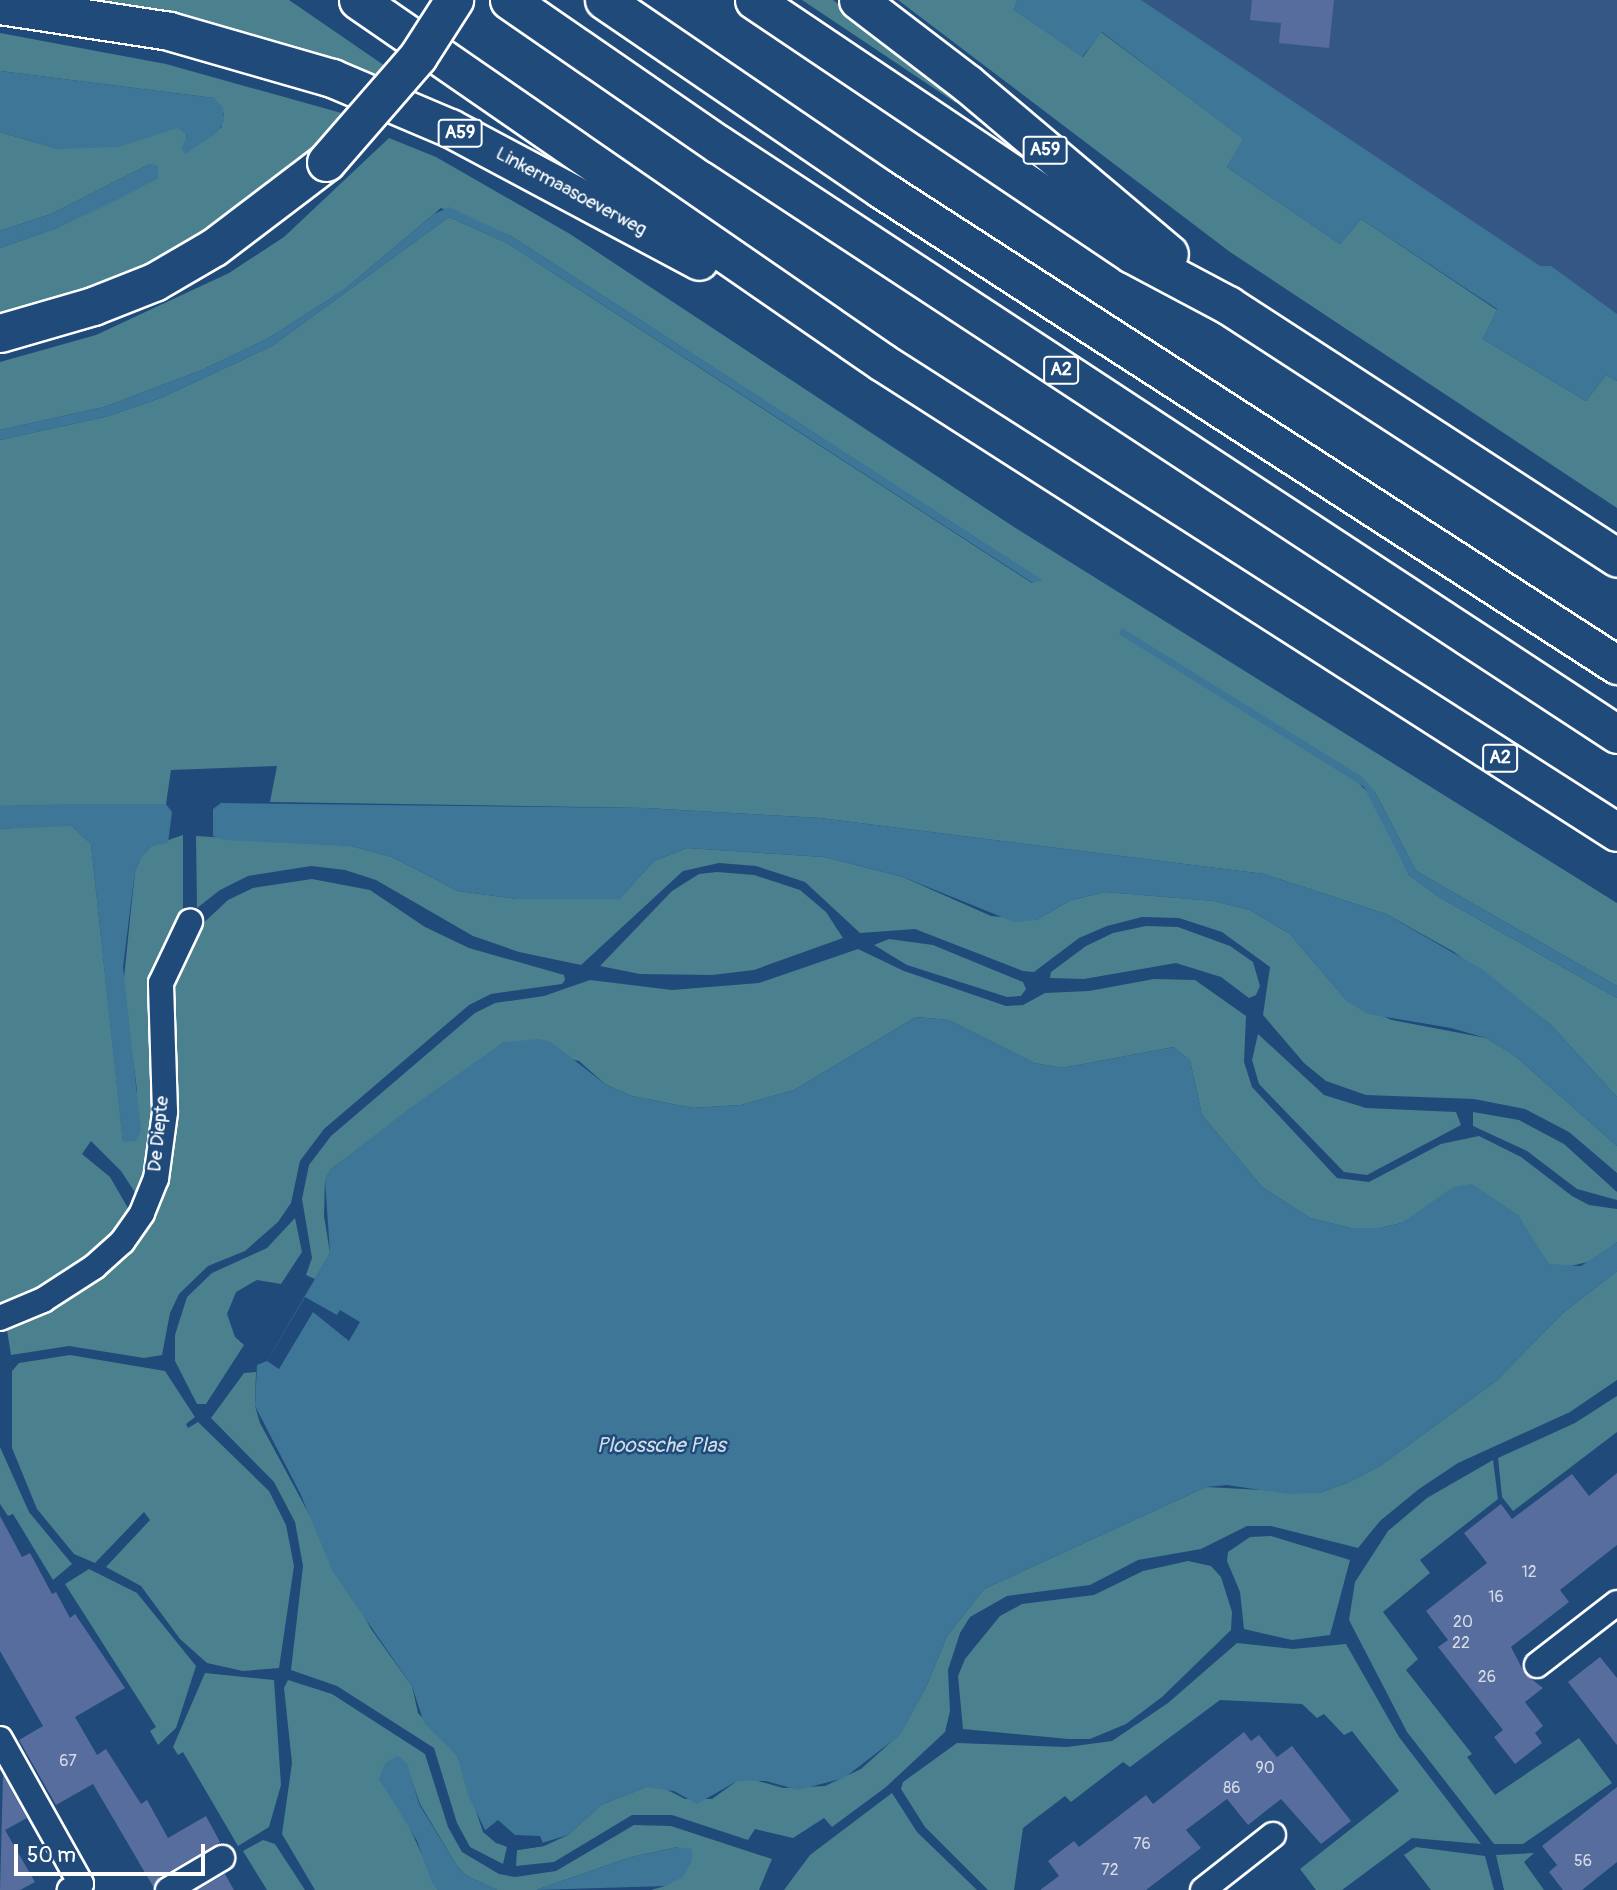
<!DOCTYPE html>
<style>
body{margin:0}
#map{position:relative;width:1617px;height:1890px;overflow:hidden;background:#1f4a7a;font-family:Pangolin,sans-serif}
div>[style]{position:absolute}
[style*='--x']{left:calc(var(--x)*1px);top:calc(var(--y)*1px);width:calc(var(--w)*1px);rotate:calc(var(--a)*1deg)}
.built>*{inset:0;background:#345786}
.green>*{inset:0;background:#4b808e}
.water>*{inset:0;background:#3e7698}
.pier>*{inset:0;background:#1f4a7a}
.building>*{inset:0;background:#576d9d}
.roads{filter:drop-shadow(2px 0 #fff) drop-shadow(-2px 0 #fff) drop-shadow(0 2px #fff) drop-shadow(0 -2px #fff)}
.minor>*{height:24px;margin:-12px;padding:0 12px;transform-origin:12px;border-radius:12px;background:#1f4a7a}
.highway>*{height:37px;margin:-18.5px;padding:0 18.5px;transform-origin:18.5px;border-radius:18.5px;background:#1f4a7a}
.bridges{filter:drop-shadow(2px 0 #fff) drop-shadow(-2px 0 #fff) drop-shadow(0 2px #fff) drop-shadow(0 -2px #fff)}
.highway-bridge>*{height:37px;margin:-18.5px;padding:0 18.5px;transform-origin:18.5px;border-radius:18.5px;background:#1f4a7a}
span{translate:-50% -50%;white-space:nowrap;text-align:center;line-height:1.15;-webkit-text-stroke:5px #1f4a7a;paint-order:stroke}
.number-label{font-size:16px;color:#d5dae6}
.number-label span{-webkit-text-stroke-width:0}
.shield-label span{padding:2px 5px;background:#1f4a7a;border:2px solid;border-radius:5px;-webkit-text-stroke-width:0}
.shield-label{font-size:18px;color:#fff;font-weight:700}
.street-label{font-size:19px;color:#fff}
.water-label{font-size:21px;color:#cfdde5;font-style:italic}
.scale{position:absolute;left:14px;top:1844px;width:191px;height:32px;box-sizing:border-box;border:4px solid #fff;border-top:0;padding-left:9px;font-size:21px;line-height:24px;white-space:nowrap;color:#fff;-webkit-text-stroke:5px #1f4a7a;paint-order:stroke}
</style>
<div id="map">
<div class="built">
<div style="clip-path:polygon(1104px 0,1617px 0,1617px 357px)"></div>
</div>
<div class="green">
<div style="clip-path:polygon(98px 0,289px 0,388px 68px,381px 78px,239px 31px)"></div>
<div style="clip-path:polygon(802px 0,833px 0,960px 97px,956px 103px)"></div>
<div style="clip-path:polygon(898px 0,1017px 0,1014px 10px,1083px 57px,1101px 32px,1244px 139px,1227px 167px,1340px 244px,1361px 219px,1497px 310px,1483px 339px,1586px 401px,1606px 375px,1617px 381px,1617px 508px,1230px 252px)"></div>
<div style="clip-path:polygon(0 33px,166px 64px,345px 114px,259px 202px,147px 268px,86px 293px,0 317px,0 248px,57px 228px,158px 178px,150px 164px,51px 214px,0 231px,0 132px,58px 149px,178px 127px,186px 133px,187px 143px,221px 128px,224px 114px,214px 98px,0 71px)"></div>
<div style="clip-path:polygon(389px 138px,436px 157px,570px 234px,1014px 527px,1617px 903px,1617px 986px,1416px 871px,1375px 792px,1356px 781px,1370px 794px,1409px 875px,1439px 897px,1617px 998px,1617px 1097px,1550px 1024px,1454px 952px,1386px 914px,1264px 874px,820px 818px,644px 808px,270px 802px,277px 766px,171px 770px,166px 804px,0 806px,0 440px,109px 416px,163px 397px,272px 346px,449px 217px,507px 243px,1032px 583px,1041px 580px,511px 236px,441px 208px,345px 289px,269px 338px,202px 370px,104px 407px,0 430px,0 362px,96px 335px,229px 273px,284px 237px)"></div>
<div style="clip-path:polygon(56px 825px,72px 826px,91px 844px,123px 1141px,137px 1090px,123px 987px,135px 871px,141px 857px,151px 846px,183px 835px,183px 911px,158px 1112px,140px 1200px,121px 1171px,91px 1141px,82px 1154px,110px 1177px,132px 1215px,92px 1262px,0 1311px,0 829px)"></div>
<div style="clip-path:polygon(196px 836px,351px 846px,392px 857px,458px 891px,517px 899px,619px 899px,654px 861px,687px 848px,824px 857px,903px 877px,991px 916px,1036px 920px,1071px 900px,1106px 892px,1214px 901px,1250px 910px,1290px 934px,1347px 1001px,1392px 1020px,1486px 1038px,1514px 1055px,1617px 1146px,1617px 1173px,1569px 1132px,1525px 1109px,1474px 1099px,1366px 1095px,1326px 1081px,1304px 1063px,1263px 1015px,1270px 967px,1222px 932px,1179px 918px,1142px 917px,1107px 926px,1079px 938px,1034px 972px,1023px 971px,915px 929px,860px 933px,805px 882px,756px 866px,719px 863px,683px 871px,581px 965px,519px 952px,473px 936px,376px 880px,345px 870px,311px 866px,248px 876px,220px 890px,197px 908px)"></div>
<div style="clip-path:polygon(717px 872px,754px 875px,800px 890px,826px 912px,843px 938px,754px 970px,712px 975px,640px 974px,600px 966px,672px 891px,699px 874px)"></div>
<div style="clip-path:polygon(312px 879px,370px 890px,425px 927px,469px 948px,564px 975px,565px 980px,562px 984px,491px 994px,469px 1005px,324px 1129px,300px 1161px,291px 1203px,278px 1222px,245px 1251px,208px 1266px,179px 1294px,170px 1313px,162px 1355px,144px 1358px,69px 1346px,11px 1355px,6px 1324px,148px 1215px,169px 985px,198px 928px,228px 900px,253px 888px)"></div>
<div style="clip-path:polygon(1146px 926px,1178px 927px,1230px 946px,1253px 962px,1260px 986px,1256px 995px,1249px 998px,1221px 977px,1176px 963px,1084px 979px,1050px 978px,1051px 972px,1086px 946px,1113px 933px)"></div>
<div style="clip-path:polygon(889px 939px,933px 945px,1023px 982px,1026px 989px,1021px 996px,1007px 997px,907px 965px,874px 945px)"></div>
<div style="clip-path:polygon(858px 949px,904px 971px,1006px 1006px,1023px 1005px,1045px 993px,1089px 991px,1154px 979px,1195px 980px,1246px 1016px,1244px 1062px,1252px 1087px,1337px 1178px,1369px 1182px,1441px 1144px,1479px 1136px,1521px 1157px,1572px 1196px,1589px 1205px,1617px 1209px,1617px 1242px,1592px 1261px,1566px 1267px,1549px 1264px,1540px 1254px,1518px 1215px,1421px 1211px,1402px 1223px,1379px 1228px,1350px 1228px,1310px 1218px,1262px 1187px,1202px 1115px,1190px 1061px,1174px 1047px,1062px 1068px,1034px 1063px,948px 1020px,916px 1017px,794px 1090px,741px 1105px,693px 1108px,632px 1096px,605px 1084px,579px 1061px,504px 1042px,331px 1169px,325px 1180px,324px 1216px,330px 1253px,315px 1279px,306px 1275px,312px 1258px,302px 1199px,309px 1165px,331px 1136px,475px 1013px,495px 1003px,544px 996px,590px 980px,672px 990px,759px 983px)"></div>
<div style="clip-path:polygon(1258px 1034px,1324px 1095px,1366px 1108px,1456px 1112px,1461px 1125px,1367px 1175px,1344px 1172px,1259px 1084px,1252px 1060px)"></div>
<div style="clip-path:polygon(1473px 1112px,1519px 1120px,1564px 1144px,1617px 1192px,1617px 1200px,1577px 1189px,1527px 1151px,1473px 1126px)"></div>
<div style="clip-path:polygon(295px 1218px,302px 1252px,281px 1284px,257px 1280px,236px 1292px,227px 1314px,235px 1337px,244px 1345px,206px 1404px,197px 1404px,175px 1361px,175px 1335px,187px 1297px,212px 1273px,267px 1248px)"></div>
<div style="clip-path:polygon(1617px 1271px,1617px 1380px,1570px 1412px,1458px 1463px,1419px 1489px,1380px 1521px,1358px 1548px,1271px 1526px,1247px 1526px,1201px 1549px,1138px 1560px,1090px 1585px,1007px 1596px,970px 1617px,960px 1633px,948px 1670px,950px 1711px,945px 1732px,886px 1787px,832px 1827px,824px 1818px,793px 1838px,755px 1829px,748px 1840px,672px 1815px,632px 1815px,554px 1862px,516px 1866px,517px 1850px,544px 1846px,568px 1835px,601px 1805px,646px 1787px,660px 1786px,685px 1799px,712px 1799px,737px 1781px,751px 1779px,783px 1788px,825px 1786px,861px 1769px,900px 1734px,926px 1687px,947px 1636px,984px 1589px,1206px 1487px,1319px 1493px,1347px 1483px,1380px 1466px,1496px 1381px,1564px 1312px)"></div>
<div style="clip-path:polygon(70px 1355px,165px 1371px,195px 1417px,186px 1424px,188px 1428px,198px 1422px,269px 1491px,286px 1525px,294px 1566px,279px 1668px,243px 1671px,207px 1663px,180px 1639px,141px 1586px,106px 1567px,150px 1520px,144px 1512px,95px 1563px,74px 1554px,37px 1509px,12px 1448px,12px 1371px,19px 1363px)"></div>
<div style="clip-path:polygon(256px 1372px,255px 1406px,260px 1423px,371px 1629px,412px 1686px,418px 1713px,457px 1755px,483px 1832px,507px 1847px,503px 1864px,470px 1847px,457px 1823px,434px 1748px,337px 1686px,291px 1670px,303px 1566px,295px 1522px,274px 1482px,211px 1418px,244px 1373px)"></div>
<div style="clip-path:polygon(1617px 1396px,1617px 1432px,1513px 1511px,1502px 1497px,1498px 1458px,1575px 1423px)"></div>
<div style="clip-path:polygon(0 1447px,29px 1512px,72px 1564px,53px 1580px,13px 1514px,8px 1516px,0 1504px)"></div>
<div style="clip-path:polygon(1493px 1460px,1498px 1499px,1420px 1560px,1430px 1573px,1383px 1612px,1418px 1659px,1406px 1670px,1472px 1754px,1467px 1757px,1495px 1795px,1579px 1738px,1612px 1783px,1523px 1844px,1494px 1844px,1407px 1732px,1349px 1620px,1355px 1582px,1388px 1531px,1427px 1498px)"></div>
<div style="clip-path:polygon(1271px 1536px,1350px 1560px,1330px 1635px,1292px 1640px,1244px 1629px,1240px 1592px,1227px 1561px,1228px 1552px,1250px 1537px)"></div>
<div style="clip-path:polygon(1188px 1561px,1211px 1566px,1221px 1577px,1232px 1612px,1231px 1630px,1162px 1697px,1126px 1724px,1090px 1739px,1068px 1739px,963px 1729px,958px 1676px,965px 1659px,1000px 1616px,1022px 1604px,1094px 1595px,1143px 1571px)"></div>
<div style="clip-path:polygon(89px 1569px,137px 1593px,196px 1666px,176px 1728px,158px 1745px,150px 1731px,156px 1727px,65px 1584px)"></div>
<div style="clip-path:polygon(1237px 1643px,1293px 1649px,1346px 1644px,1399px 1737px,1481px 1844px,1412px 1838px,1342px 1890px,1316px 1890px,1300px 1869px,1399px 1791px,1352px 1731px,1344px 1735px,1324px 1714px,1317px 1718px,1302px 1704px,1220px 1700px,1130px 1767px,1123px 1762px,1071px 1802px,1065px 1796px,1023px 1828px,1014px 1890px,988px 1890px,925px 1827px,901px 1789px,903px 1782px,957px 1743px,1067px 1747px,1112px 1741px,1168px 1703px)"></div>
<div style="clip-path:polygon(205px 1673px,274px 1680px,281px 1785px,269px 1827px,238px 1846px,183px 1752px,178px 1755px,173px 1747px)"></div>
<div style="clip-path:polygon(288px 1680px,332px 1694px,425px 1754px,448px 1827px,462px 1852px,499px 1874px,515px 1877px,556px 1871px,634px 1825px,671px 1826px,772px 1859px,759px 1890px,651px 1890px,665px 1886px,678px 1847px,631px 1857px,536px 1890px,497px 1890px,467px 1876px,457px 1866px,420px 1804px,411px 1778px,379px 1778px,407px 1822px,438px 1890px,315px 1890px,282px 1834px,292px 1763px,284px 1688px)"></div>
<div style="clip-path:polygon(892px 1793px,917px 1832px,977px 1890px,784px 1890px,810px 1855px)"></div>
<div style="clip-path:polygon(263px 1840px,275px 1844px,305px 1890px,267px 1890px,243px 1851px)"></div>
<div style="clip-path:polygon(1416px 1847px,1485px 1856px,1494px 1890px,1431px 1890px,1404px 1855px)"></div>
<div style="clip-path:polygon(1534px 1853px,1524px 1862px,1544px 1890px,1504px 1890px,1496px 1855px)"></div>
</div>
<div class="water">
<div style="clip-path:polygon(1017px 0,1141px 0,1540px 266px,1551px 266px,1617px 314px,1617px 381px,1606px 375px,1586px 401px,1483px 339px,1497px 309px,1361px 219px,1340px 244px,1227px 167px,1243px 139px,1102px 32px,1082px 57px,1014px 10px)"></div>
<div style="clip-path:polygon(0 71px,214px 98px,223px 108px,224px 121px,217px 133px,185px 154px,181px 149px,187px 136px,178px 128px,118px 147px,58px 149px,0 132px)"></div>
<div style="clip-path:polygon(150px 164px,158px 166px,158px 178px,119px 199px,57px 228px,0 248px,0 231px,51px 214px)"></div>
<div style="clip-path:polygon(449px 207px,511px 236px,1042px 580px,1033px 583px,507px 243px,449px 217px,272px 346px,163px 397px,109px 416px,0 440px,0 430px,104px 407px,202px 370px,269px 338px,345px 289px,434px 214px)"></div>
<div style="clip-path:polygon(1122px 628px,1361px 776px,1375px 792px,1416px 871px,1617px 986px,1617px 998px,1439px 897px,1409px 875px,1364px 787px,1119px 634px)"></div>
<div style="clip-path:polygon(221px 803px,644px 808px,820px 818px,1264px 874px,1386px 914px,1483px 970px,1550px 1024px,1617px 1097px,1617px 1146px,1514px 1055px,1486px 1038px,1451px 1028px,1368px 1014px,1347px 1001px,1290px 934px,1250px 910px,1214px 901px,1106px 892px,1071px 900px,1036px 920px,1014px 922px,903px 877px,824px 857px,687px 848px,654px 861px,619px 899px,517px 899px,458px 891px,392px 857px,351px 846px,225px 840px,213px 836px,213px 809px)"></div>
<div style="clip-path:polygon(68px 804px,166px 804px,172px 812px,168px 843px,151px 846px,141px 857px,135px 871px,123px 967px,141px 1131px,136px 1141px,125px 1142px,122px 1136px,91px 844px,72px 826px,0 829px,0 806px)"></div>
<div style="clip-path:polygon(916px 1017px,948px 1020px,1034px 1063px,1062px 1068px,1174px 1047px,1190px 1061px,1202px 1115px,1262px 1187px,1310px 1218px,1350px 1228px,1379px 1228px,1402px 1223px,1453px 1187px,1472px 1184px,1518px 1215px,1549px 1264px,1581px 1266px,1617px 1242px,1617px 1271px,1564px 1312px,1496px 1381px,1380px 1466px,1347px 1483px,1319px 1493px,1288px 1494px,1227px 1485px,1206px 1487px,984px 1589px,947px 1636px,926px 1687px,900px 1735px,844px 1778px,798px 1790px,766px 1781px,737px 1781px,697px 1804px,674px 1791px,646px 1787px,601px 1805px,568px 1835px,529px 1847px,485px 1830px,468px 1795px,457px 1755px,424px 1723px,412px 1686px,333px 1572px,300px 1493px,255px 1406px,257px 1365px,267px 1361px,330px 1253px,325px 1180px,331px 1169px,410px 1108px,504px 1042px,539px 1039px,551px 1042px,605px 1084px,632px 1096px,693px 1108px,741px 1105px,794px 1090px)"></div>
<div style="clip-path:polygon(398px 1756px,407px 1763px,419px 1804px,457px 1866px,467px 1876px,497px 1890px,438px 1890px,432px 1883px,417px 1841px,379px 1778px,386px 1762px)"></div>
<div style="clip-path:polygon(678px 1847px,692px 1849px,692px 1861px,683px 1877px,665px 1886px,536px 1890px,631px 1857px)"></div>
</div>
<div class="pier">
<div style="clip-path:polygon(305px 1297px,337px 1315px,340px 1310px,360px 1322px,349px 1341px,313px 1312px,279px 1369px,267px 1361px)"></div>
<div style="clip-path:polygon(498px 1820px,515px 1835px,540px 1836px,544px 1846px,517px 1850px,496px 1843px,483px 1832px)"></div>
</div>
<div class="building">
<div style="clip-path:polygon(1252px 0,1334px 0,1329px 48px,1279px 43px,1281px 23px,1250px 20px)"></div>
<div style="clip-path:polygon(1617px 1473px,1617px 1545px,1560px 1590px,1569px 1602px,1511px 1647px,1525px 1674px,1543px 1688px,1525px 1702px,1543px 1726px,1535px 1733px,1542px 1743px,1515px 1764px,1494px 1737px,1503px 1730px,1438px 1647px,1448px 1640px,1426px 1611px,1487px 1563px,1464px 1533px,1501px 1504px,1512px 1519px,1572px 1474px,1589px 1496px)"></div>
<div style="clip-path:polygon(0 1516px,22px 1557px,30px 1553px,52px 1594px,56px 1592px,70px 1618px,75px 1614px,125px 1688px,75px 1717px,97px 1755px,106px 1749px,141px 1804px,147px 1800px,168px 1838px,206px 1816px,220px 1842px,160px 1877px,154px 1888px,93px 1784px,56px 1805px,19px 1740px,43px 1726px,0 1651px)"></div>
<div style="clip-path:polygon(1600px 1657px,1617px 1678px,1617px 1745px,1568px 1682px)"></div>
<div style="clip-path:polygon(1244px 1732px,1251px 1741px,1259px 1735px,1277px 1757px,1292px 1746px,1351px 1821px,1321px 1844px,1281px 1799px,1248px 1825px,1227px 1799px,1186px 1830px,1201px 1848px,1146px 1890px,1040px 1890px,1059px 1876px,1048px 1861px,1074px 1841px,1079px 1847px,1146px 1795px,1153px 1804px)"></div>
<div style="clip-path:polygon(3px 1775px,27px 1818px,5px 1830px,35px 1882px,20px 1890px,0 1890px)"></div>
<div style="clip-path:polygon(1617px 1787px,1617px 1862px,1582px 1890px,1563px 1890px,1549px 1872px,1557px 1865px,1542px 1846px)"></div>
<div style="clip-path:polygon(225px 1874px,234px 1890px,197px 1890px)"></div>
</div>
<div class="roads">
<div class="minor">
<div style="--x:0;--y:1318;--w:47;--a:-22.7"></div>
<div style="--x:43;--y:1300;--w:61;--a:-32.9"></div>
<div style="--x:94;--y:1267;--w:38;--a:-42"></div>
<div style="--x:122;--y:1242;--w:35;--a:-55"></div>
<div style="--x:142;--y:1213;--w:37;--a:-68"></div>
<div style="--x:156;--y:1179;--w:68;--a:-82.3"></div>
<div style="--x:165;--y:1112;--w:129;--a:-91.8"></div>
<div style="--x:161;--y:983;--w:68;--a:-64.6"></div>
<div style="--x:1537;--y:1665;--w:101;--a:-37.8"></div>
<div style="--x:0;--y:1739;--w:166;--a:60.8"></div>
<div style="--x:81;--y:1884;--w:13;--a:151"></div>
<div style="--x:168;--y:1890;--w:63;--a:-30.7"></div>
<div style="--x:1203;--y:1890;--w:89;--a:-38.2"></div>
</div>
<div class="highway">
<div style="--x:358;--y:0;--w:637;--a:34.64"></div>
<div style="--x:882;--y:362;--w:872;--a:32.6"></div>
<div style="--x:509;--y:0;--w:254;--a:34.6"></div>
<div style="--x:718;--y:144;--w:1075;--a:33.28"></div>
<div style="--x:604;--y:0;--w:335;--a:34.3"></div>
<div style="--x:881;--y:189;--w:877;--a:32.89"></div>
<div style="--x:754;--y:0;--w:455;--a:33.9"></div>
<div style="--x:1132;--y:254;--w:109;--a:28"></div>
<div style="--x:1228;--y:305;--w:464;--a:33"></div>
<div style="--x:858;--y:0;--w:138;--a:37.4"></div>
<div style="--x:968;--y:84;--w:263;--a:40.2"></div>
<div style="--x:0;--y:5;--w:171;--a:8.7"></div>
<div style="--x:169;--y:31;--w:170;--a:16.1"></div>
<div style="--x:332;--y:78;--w:128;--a:23"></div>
<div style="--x:450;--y:128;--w:282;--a:28.1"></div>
<div style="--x:0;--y:333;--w:97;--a:-16.2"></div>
<div style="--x:93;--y:306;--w:66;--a:-21.5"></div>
<div style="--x:154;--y:282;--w:69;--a:-30.3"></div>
<div style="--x:214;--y:247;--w:141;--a:-37.2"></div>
</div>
</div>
<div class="bridges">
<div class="highway-bridge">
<div style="--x:326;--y:162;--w:140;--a:-49"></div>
<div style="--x:418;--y:56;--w:67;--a:-57.3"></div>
</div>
</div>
<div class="number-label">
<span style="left:1529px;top:1572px">12</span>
<span style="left:1496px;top:1597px">16</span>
<span style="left:1463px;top:1622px">20</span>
<span style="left:1461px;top:1643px">22</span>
<span style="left:1487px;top:1677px">26</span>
<span style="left:68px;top:1761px">67</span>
<span style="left:1265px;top:1768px">90</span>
<span style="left:1232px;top:1788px">86</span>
<span style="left:1142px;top:1844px">76</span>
<span style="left:1583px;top:1861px">56</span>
<span style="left:1110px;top:1870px">72</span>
</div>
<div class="shield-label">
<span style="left:460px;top:133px">A59</span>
<span style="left:1045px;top:150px">A59</span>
<span style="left:1061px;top:370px">A2</span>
<span style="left:1500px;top:758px">A2</span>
</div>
<div class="street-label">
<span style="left:571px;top:192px;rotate:28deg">Linkermaasoeverweg</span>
<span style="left:159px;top:1134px;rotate:-84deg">De Diepte</span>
</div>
<div class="water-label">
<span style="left:661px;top:1446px">Ploossche Plas</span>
</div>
<div class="scale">50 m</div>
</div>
